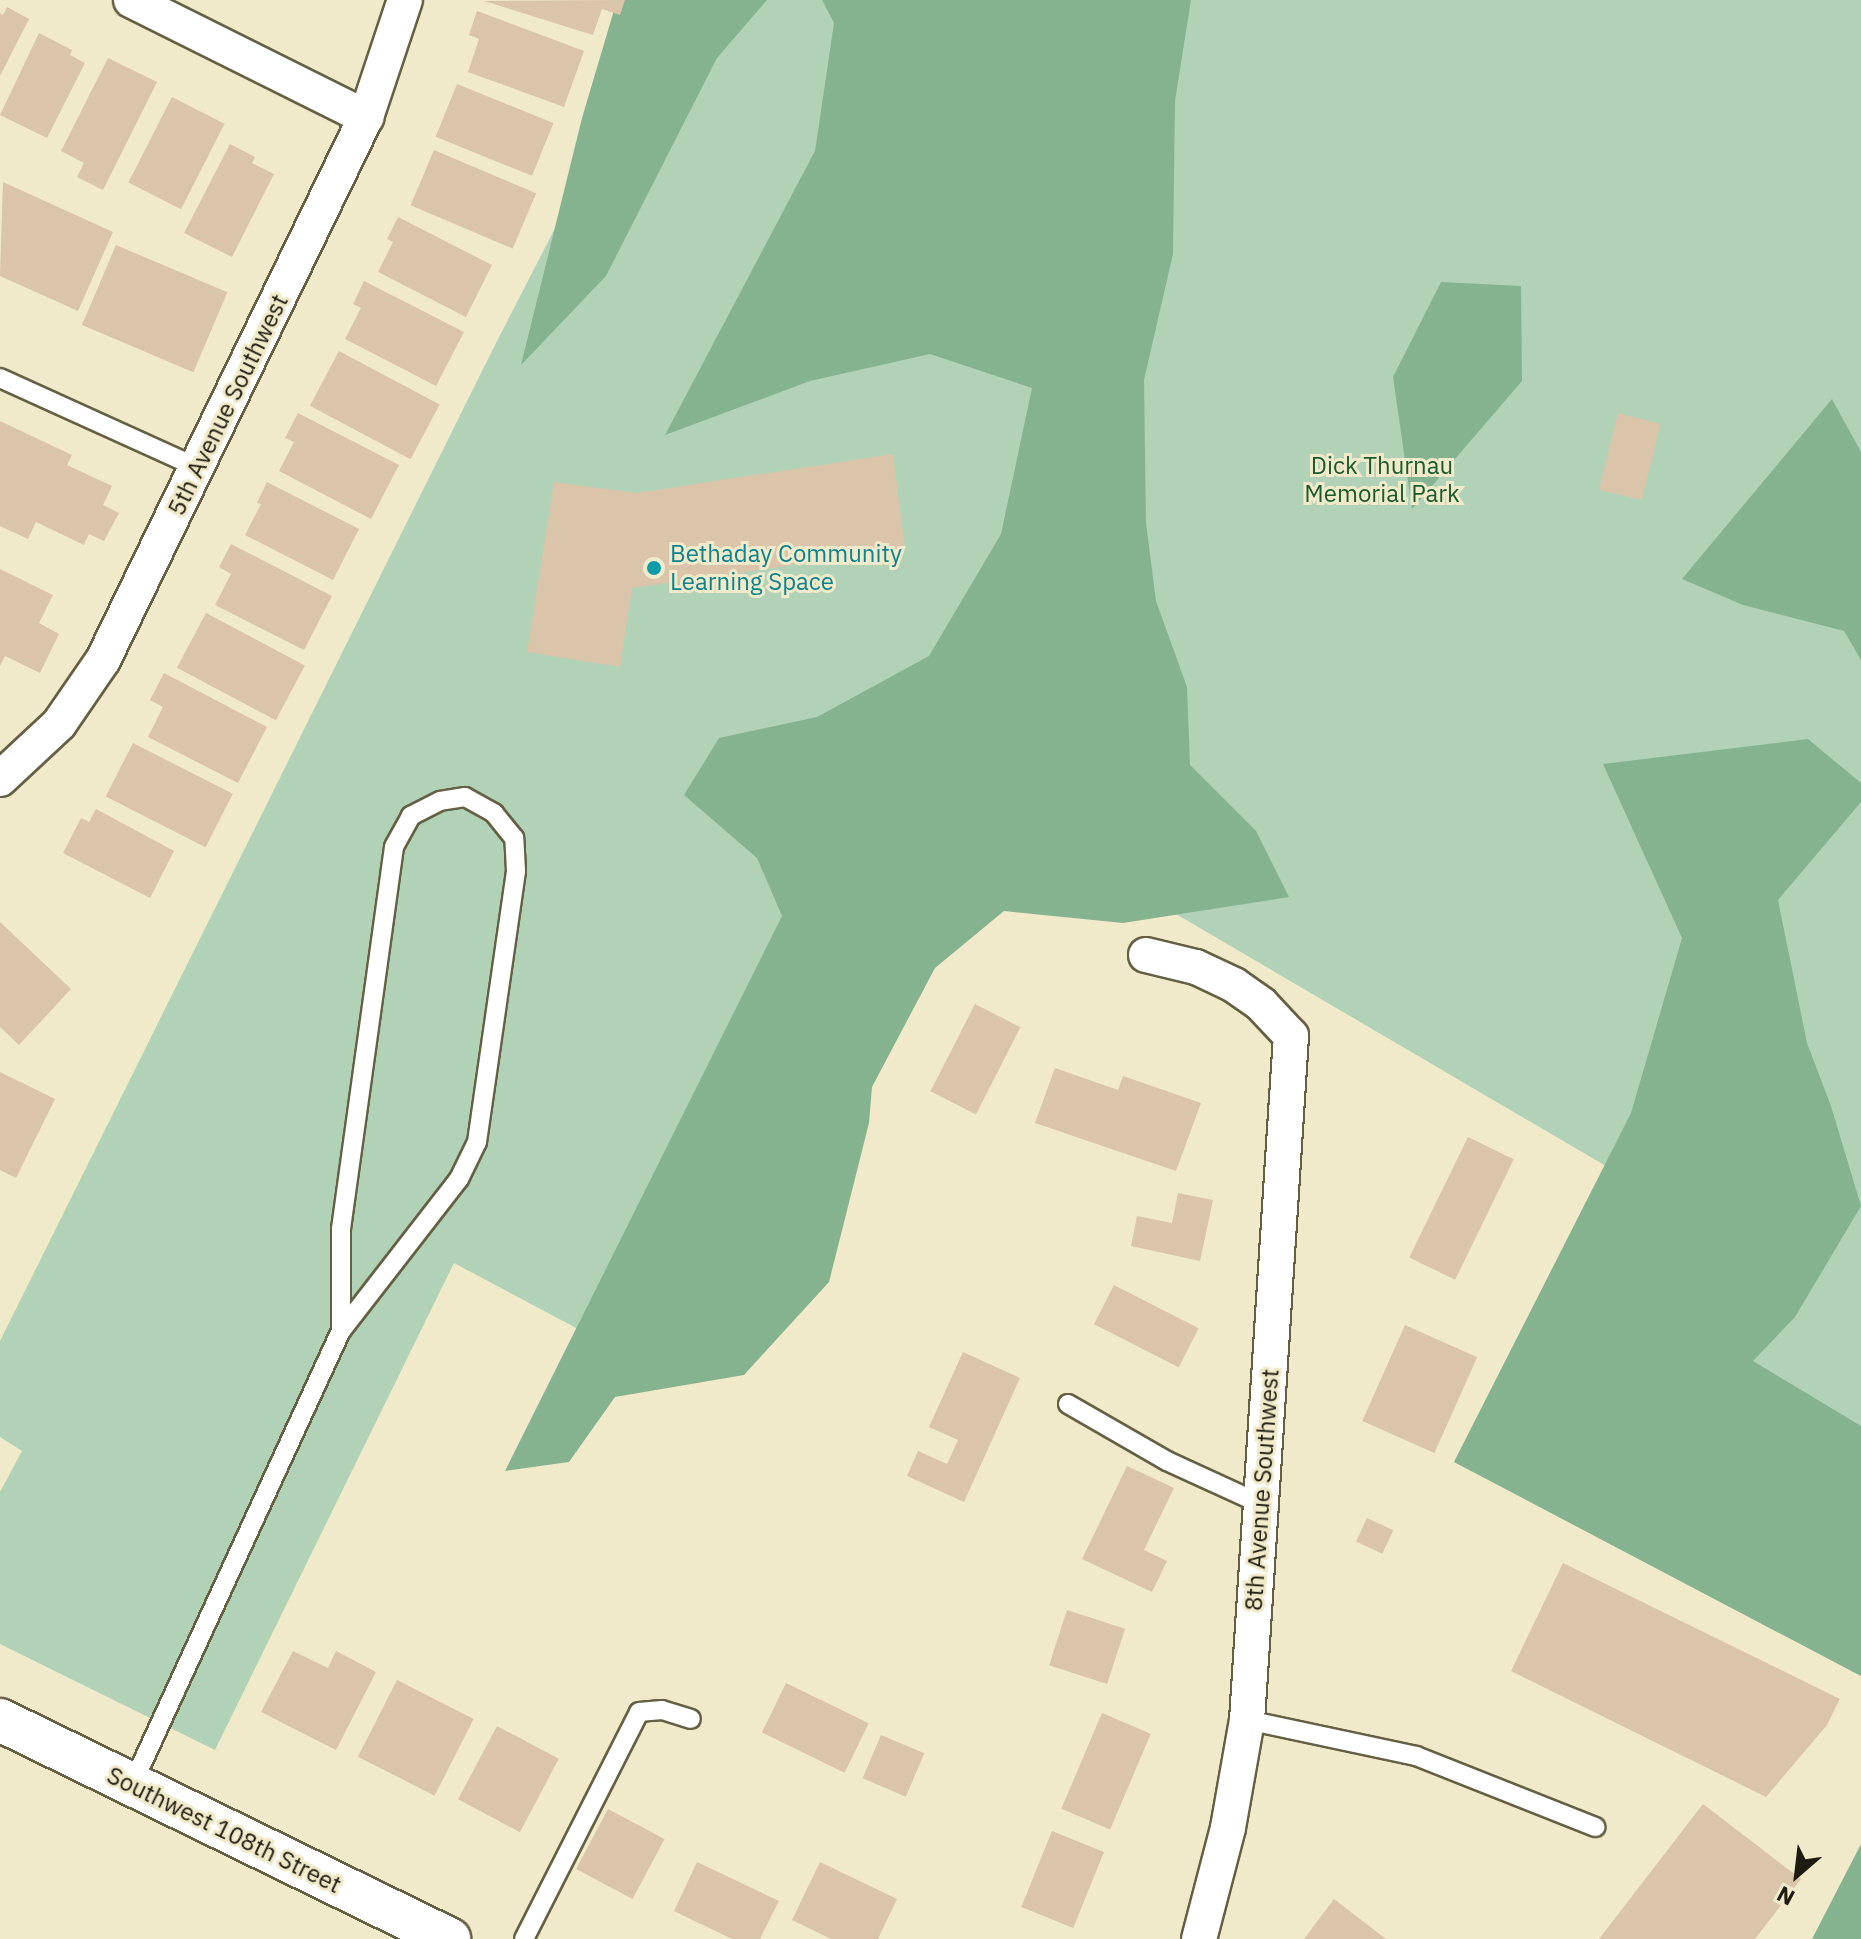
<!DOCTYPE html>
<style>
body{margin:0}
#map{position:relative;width:1861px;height:1939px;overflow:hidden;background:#f1eaca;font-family:"IBM Plex Sans",sans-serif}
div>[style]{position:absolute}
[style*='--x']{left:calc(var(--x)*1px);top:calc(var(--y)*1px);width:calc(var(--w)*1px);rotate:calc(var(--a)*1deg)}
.green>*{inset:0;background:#b1d2b7}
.forest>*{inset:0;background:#86b38f}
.building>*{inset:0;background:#dac4aa;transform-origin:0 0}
.roads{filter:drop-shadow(2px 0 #656044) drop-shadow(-2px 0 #656044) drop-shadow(0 2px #656044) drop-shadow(0 -2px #656044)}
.service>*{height:18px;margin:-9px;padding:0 9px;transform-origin:9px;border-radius:9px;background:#fff}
.minor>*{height:34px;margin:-17px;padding:0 17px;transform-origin:17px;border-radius:17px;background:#fff}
.tertiary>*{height:42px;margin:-21px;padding:0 21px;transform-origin:21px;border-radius:21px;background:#fff}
.dots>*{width:22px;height:22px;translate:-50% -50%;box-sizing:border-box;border:4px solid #f1eaca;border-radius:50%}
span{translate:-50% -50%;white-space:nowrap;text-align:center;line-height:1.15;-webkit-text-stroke:6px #f1eaca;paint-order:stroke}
.street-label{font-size:24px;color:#1e1c10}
.park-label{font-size:24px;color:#185c2e}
.culture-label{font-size:24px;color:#0d838f}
.left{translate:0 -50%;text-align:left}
.north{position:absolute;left:1757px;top:1835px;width:80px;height:80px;-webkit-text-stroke:6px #f1eaca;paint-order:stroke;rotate:208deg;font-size:22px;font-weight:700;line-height:32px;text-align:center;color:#1e1c10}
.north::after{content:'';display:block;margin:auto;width:28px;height:36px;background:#1e1c10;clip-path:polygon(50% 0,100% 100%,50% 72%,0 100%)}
</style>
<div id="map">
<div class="green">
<div style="clip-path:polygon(672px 0,1861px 0,1861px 1676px,1454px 1462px,1606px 1166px,971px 794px,683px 1385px,454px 1263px,215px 1750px,0 1644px,0 1492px,22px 1451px,0 1437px,0 1341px,493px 349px)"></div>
</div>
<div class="forest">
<div style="clip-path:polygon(617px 0,767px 0,717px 58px,606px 276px,521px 365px,582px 118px)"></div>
<div style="clip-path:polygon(822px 0,1191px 0,1175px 101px,1173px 254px,1144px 380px,1146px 523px,1156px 601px,1187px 687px,1190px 765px,1256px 831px,1289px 897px,1123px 923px,1004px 911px,935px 968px,872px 1087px,869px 1123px,829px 1282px,744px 1375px,615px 1397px,569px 1462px,505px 1471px,782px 916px,757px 858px,684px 795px,719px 738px,817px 717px,929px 656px,1001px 534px,1032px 388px,930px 354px,810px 381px,665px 435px,815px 151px,834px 23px)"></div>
<div style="clip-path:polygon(1441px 282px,1521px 286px,1522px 381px,1412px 509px,1393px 377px)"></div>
<div style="clip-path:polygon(1832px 399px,1861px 452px,1861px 660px,1844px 631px,1743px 605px,1682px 579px)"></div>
<div style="clip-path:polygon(1808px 739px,1861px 783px,1861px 802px,1778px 900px,1807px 1043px,1831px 1106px,1861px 1206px,1795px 1317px,1753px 1361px,1861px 1426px,1861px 1676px,1454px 1462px,1631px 1113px,1682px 938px,1603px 764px)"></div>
<div style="clip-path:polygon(1861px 1844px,1861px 1939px,1812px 1939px)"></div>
</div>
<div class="building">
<div style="clip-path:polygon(625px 0,620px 15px,602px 9px,593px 35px,484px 1px)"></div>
<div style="clip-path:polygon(7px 7px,29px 19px,0 76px,0 13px,3px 15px)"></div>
<div style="clip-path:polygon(477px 11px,584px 51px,564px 107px,468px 72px,479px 39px,469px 35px)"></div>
<div style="clip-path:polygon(39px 33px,72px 50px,70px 55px,85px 63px,47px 138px,0 115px)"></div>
<div style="clip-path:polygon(108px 58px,157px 82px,103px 190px,77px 177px,84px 163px,61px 151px)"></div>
<div style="left:457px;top:84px;width:104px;height:57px;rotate:22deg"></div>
<div style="left:172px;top:97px;width:59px;height:96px;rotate:27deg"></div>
<div style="clip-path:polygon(230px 144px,255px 157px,252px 163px,274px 174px,232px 257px,184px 233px)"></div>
<div style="left:434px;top:150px;width:111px;height:60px;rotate:23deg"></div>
<div style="clip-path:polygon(3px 182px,113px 232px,78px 311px,0 276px)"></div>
<div style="clip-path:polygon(398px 217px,492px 265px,466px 317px,378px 272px,393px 242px,387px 239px)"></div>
<div style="left:116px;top:245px;width:121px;height:87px;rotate:23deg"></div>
<div style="clip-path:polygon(364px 281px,464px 332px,436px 386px,345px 339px,361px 308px,353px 304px)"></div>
<div style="left:339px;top:351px;width:114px;height:62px;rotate:28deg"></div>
<div style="clip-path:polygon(298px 413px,399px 465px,371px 519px,279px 471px,294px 442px,285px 438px)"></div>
<div style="left:1618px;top:413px;width:44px;height:79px;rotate:14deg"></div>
<div style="clip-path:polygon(0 421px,72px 455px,67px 465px,112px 486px,103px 505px,119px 513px,104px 541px,89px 534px,84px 545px,36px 522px,28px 539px,0 526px)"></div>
<div style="clip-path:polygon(893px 454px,905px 549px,632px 588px,620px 667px,527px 652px,554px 482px,636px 493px)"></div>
<div style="clip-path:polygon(267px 482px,359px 529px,333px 580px,245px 535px,261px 504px,257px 503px)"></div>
<div style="clip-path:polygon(231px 544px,332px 596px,304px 650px,215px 605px,231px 574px,219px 567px)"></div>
<div style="clip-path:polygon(0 569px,53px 595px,39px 623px,59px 634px,40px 673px,5px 656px,0 666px)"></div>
<div style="left:206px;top:613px;width:112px;height:62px;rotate:28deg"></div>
<div style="clip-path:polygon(164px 673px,267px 727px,238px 783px,148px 737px,163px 707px,150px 700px)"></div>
<div style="left:133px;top:743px;width:112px;height:60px;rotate:27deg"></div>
<div style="clip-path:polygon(96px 809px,174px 851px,150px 898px,63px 853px,81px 818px,89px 822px)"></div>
<div style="clip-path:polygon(0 922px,71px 989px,19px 1045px,0 1027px)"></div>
<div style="left:975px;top:1004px;width:51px;height:98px;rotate:27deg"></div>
<div style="clip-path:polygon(1055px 1068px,1118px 1090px,1123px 1076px,1201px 1103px,1176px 1171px,1035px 1123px)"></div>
<div style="clip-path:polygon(0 1072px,55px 1099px,16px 1178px,0 1170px)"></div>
<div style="left:1468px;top:1137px;width:51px;height:134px;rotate:26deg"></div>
<div style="clip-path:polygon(1178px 1193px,1213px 1200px,1200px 1261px,1131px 1246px,1137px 1216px,1172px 1223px)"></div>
<div style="left:1114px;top:1285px;width:95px;height:44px;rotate:27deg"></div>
<div style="left:1405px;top:1325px;width:79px;height:105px;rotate:24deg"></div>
<div style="clip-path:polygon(963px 1352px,1020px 1378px,964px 1502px,907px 1476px,918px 1451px,947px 1464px,958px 1440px,929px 1427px)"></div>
<div style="clip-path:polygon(1127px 1466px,1174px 1488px,1144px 1550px,1167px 1561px,1152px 1592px,1082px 1559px)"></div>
<div style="left:1367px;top:1518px;width:29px;height:26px;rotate:25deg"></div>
<div style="clip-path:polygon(1563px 1563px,1840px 1699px,1827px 1725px,1766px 1797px,1511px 1671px)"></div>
<div style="left:1067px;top:1610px;width:61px;height:58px;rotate:18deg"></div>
<div style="clip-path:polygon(293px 1651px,328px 1668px,336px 1651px,376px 1672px,336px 1750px,261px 1712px)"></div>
<div style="left:397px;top:1680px;width:86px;height:86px;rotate:27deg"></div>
<div style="left:786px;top:1683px;width:92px;height:55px;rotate:26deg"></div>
<div style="left:1102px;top:1713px;width:53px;height:104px;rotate:23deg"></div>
<div style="left:497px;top:1726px;width:70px;height:83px;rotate:28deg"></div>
<div style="left:881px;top:1735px;width:47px;height:47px;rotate:23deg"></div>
<div style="clip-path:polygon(1703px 1804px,1801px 1879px,1755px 1939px,1599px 1939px)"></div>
<div style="left:608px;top:1809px;width:64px;height:68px;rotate:28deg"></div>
<div style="left:1052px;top:1831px;width:56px;height:82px;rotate:22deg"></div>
<div style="clip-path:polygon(697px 1862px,779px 1901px,760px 1939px,732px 1939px,674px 1911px)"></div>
<div style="clip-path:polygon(820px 1862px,897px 1899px,878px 1939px,831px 1939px,792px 1920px)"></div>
<div style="clip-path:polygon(1334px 1899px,1386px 1939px,1304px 1939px)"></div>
</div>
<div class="roads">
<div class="service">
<div style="--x:0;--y:378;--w:217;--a:24.4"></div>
<div style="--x:1068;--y:1404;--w:114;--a:29.9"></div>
<div style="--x:1167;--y:1461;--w:103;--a:24.6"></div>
<div style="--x:1247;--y:1720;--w:173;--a:12"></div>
<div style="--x:1416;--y:1756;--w:193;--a:21.6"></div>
<div style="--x:132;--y:1785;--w:500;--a:-65.3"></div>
<div style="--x:341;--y:1331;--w:192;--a:-52.2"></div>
<div style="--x:459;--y:1179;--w:41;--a:-64.1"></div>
<div style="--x:477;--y:1142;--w:274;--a:-81.8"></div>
<div style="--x:516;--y:871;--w:33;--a:-93"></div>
<div style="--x:514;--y:838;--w:32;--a:-129"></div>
<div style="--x:494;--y:813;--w:33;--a:-151"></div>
<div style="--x:465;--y:797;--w:25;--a:171"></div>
<div style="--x:440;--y:801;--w:33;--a:153"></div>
<div style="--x:411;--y:816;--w:35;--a:119"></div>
<div style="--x:394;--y:847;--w:386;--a:97.9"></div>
<div style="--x:341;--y:1229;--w:102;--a:90"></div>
<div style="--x:524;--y:1939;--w:254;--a:-63.1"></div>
<div style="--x:639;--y:1712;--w:23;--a:-5"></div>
<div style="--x:662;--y:1710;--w:30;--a:17"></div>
</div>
<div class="minor">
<div style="--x:131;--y:0;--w:263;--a:26.5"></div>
<div style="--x:0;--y:779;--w:81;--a:-43"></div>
<div style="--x:59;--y:724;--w:78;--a:-55.5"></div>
<div style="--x:103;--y:660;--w:603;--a:-64.16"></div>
<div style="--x:366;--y:117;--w:123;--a:-71.6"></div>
<div style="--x:1146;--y:955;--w:51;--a:13.5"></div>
<div style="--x:1196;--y:967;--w:42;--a:25.3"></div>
<div style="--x:1234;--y:985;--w:33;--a:35"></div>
<div style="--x:1261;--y:1004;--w:44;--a:46.8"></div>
<div style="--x:1291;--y:1036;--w:685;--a:93.68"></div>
<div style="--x:1247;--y:1720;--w:110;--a:100"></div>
<div style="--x:1228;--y:1828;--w:115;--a:104.6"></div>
</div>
<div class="tertiary">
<div style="--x:0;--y:1720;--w:500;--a:26"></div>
</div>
</div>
<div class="dots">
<div style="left:654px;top:568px;background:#0f9aa8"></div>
</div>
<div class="street-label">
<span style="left:228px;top:405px;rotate:-64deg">5th Avenue Southwest</span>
<span style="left:1262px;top:1490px;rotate:-86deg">8th Avenue Southwest</span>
<span style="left:224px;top:1830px;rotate:26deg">Southwest 108th Street</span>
</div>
<div class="park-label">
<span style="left:1382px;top:480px">Dick Thurnau<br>Memorial Park</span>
</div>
<div class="culture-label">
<span class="left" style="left:670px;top:568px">Bethaday Community<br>Learning Space</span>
</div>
<div class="north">N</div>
</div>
